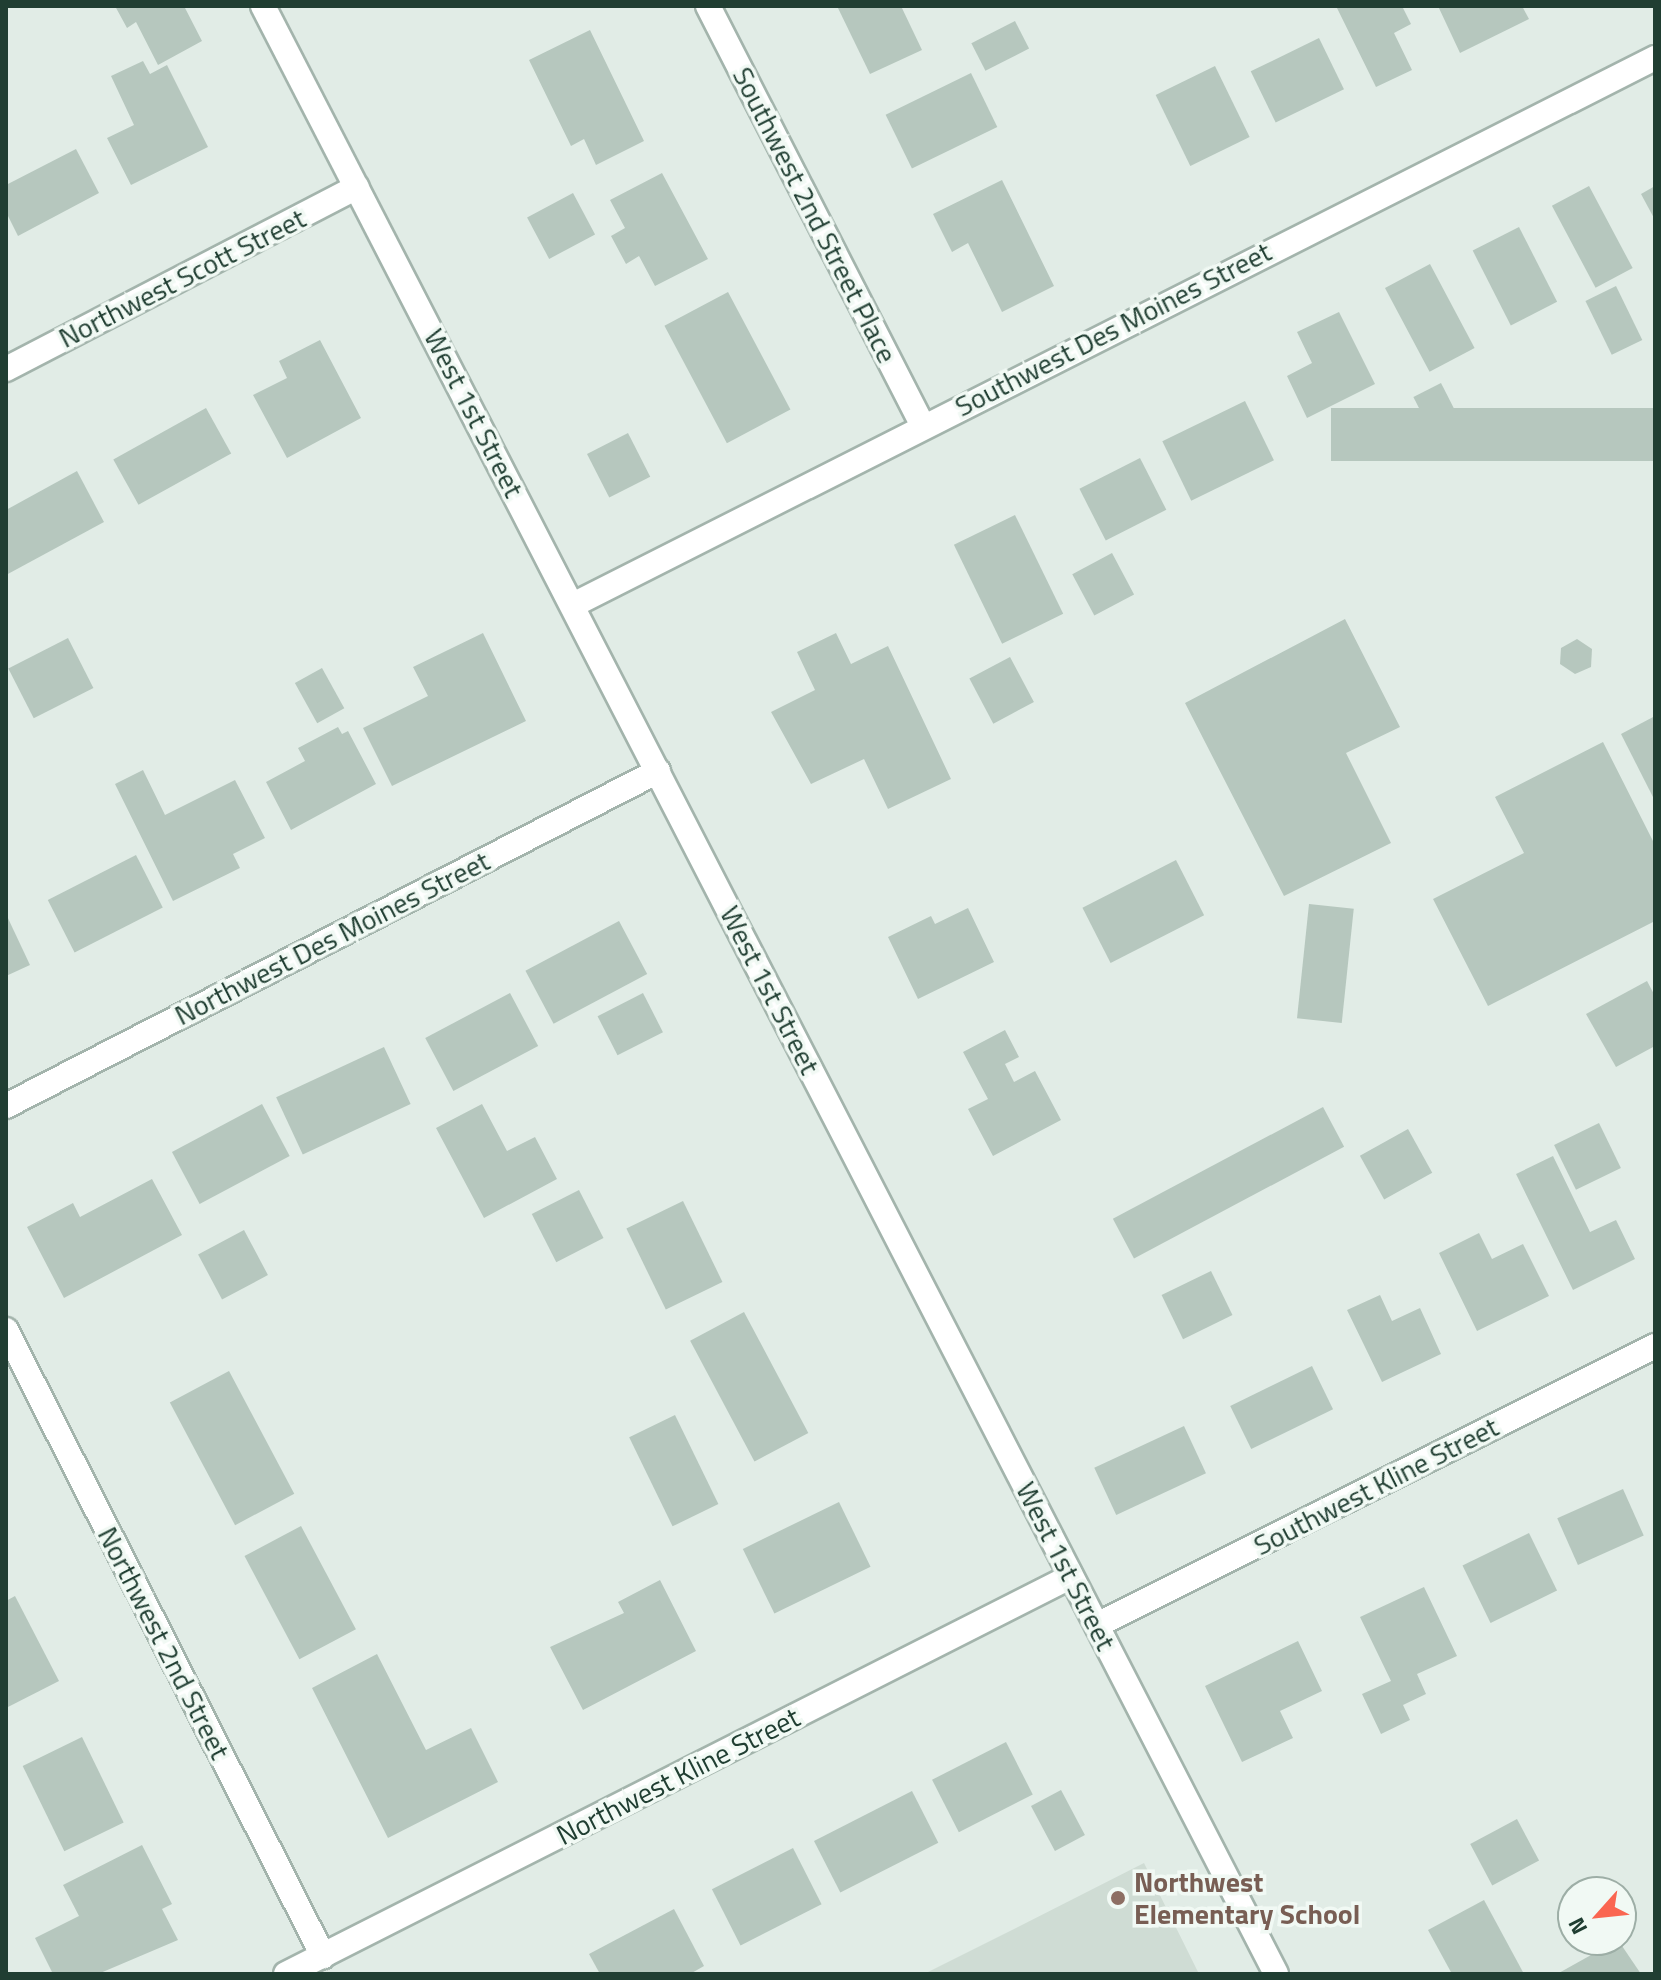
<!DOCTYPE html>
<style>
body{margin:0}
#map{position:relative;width:1661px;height:1980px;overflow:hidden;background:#e1ece6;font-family:"Titillium Web",sans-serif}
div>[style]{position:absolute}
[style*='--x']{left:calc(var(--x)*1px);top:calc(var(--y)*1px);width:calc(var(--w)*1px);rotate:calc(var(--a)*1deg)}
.built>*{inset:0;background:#cfdcd4}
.building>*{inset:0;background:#b6c7be;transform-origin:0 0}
.roads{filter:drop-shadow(2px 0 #a3b4ac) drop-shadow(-2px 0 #a3b4ac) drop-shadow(0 2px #a3b4ac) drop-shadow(0 -2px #a3b4ac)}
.street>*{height:24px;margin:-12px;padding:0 12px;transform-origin:12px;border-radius:12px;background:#fff}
.secondary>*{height:24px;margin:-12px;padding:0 12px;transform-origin:12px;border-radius:12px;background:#fff}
.dots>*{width:22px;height:22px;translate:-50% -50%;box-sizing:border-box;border:4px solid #f1f9f4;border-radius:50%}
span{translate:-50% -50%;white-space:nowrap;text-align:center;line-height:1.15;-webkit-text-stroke:7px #f1f9f4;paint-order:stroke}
.street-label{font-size:28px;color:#203e32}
.education-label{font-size:28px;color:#785e54;font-weight:700}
.left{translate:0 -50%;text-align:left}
.frame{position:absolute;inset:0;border:8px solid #203e32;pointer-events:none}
.north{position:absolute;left:1557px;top:1876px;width:80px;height:80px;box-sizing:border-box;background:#f1f9f4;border:2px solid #9daea6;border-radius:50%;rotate:243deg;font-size:22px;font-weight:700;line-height:32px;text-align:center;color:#203e32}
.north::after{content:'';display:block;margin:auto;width:28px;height:36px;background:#fa6651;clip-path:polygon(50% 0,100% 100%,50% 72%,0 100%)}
</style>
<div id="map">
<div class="built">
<div style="clip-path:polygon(1144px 1863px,1199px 1974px,924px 1974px,1006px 1933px)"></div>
</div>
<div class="building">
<div style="clip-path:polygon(115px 6px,184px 6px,202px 41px,158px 65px,136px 22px,127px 28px)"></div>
<div style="clip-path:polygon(837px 6px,901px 6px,922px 50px,870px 74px)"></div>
<div style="clip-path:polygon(1336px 6px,1402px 6px,1411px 24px,1394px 33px,1412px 70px,1376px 87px)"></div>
<div style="clip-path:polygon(1438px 6px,1522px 6px,1529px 19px,1460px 53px)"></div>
<div style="left:1015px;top:21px;width:31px;height:49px;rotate:63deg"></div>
<div style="clip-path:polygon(590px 30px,644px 141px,596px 165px,584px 139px,571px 146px,529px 60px)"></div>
<div style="left:1319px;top:38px;width:57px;height:76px;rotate:64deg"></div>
<div style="clip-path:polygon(143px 61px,150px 74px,167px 65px,208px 147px,131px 185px,107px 138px,134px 125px,111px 76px)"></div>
<div style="left:1215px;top:66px;width:79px;height:66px;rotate:64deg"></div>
<div style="left:971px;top:73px;width:60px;height:95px;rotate:64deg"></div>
<div style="clip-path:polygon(76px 149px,99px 193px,18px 236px,6px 212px,6px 185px)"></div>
<div style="clip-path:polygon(662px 173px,708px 259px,655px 286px,639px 256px,626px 264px,611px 236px,625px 228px,610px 200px)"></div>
<div style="clip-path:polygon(1002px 180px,1054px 286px,1002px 312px,968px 243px,952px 252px,933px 214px)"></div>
<div style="left:1589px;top:186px;width:93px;height:42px;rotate:62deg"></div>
<div style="clip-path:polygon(1655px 186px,1655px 220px,1641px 194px)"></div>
<div style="left:573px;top:193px;width:47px;height:52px;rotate:62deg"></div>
<div style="left:1519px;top:227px;width:84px;height:52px;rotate:63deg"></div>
<div style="left:1430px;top:264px;width:95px;height:51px;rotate:62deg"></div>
<div style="left:1616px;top:286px;width:60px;height:34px;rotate:64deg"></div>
<div style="left:728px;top:292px;width:133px;height:72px;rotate:62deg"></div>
<div style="clip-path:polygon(1339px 312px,1375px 384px,1307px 418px,1287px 376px,1312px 363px,1297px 332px)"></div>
<div style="clip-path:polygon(320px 340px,361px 418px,287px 458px,253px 395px,287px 378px,279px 361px)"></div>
<div style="left:1441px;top:383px;width:51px;height:31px;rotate:63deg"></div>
<div style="left:1245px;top:401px;width:66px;height:92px;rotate:64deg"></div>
<div style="left:206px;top:408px;width:52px;height:106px;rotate:61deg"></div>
<div style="left:1655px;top:408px;width:53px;height:324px;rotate:90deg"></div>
<div style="left:628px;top:433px;width:49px;height:46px;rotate:63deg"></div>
<div style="left:1140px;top:458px;width:58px;height:68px;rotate:63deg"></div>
<div style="clip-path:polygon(77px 471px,104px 522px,6px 575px,6px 510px)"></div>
<div style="left:1015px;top:515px;width:110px;height:68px;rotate:64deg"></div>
<div style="left:1112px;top:553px;width:47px;height:45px;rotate:62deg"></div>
<div style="clip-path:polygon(1345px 619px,1400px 727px,1346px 753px,1391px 843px,1284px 896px,1185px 703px)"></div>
<div style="clip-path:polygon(483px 633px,526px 721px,392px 786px,363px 728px,428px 696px,413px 667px)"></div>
<div style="clip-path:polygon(836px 633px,851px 664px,888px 646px,951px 779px,888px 809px,864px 759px,811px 784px,771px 712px,815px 690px,797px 652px)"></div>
<div style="left:68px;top:638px;width:56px;height:67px;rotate:63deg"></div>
<div style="clip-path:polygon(1577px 639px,1592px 649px,1591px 667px,1575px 674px,1560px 664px,1561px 648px)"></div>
<div style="left:1010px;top:657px;width:51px;height:46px;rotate:62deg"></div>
<div style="left:322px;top:668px;width:46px;height:31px;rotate:61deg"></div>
<div style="clip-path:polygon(1655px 716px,1655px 801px,1621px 734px)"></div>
<div style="clip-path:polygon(338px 727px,342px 734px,348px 731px,376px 784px,291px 830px,266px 782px,305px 761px,298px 748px)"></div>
<div style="clip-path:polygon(1603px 742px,1655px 845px,1655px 921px,1488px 1006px,1433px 899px,1524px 853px,1495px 797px)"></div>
<div style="clip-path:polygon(143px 770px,165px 815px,235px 780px,265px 838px,233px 854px,240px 868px,173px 901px,115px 784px)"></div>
<div style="left:136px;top:855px;width:59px;height:99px;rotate:63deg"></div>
<div style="left:1176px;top:860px;width:62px;height:105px;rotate:63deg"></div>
<div style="left:1309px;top:904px;width:45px;height:115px;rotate:6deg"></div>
<div style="clip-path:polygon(968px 908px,994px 962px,918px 999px,888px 937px,931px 916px,935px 924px)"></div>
<div style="clip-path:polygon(6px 914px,30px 965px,6px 976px)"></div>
<div style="left:619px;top:921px;width:60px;height:106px;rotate:62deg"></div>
<div style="clip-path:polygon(1647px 981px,1655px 996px,1655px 1046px,1616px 1067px,1586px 1014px)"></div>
<div style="left:510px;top:993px;width:60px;height:96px;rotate:62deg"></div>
<div style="left:643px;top:993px;width:44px;height:51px;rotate:63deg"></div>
<div style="clip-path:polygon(1005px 1030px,1019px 1057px,1005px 1064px,1014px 1082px,1035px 1071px,1061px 1120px,993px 1156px,968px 1109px,988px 1099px,963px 1052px)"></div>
<div style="left:384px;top:1047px;width:63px;height:119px;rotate:65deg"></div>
<div style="left:262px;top:1104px;width:59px;height:102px;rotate:62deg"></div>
<div style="clip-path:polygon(482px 1104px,507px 1151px,535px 1137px,557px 1179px,484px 1218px,436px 1128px)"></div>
<div style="left:1323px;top:1107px;width:45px;height:238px;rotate:62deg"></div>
<div style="left:1599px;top:1123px;width:50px;height:50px;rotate:64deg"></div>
<div style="left:1408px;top:1129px;width:50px;height:55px;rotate:61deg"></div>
<div style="clip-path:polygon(1553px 1156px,1590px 1232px,1616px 1220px,1635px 1259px,1573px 1290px,1516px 1174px)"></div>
<div style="clip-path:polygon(152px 1179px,182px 1235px,64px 1298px,27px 1227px,73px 1203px,80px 1217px)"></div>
<div style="left:579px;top:1190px;width:54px;height:53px;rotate:63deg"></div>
<div style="left:683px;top:1201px;width:90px;height:63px;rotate:64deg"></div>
<div style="left:244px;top:1230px;width:51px;height:52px;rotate:62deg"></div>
<div style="clip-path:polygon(1479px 1233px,1492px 1259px,1523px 1244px,1549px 1296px,1477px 1331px,1439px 1253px)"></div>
<div style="left:1211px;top:1271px;width:49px;height:55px;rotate:64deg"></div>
<div style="clip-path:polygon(1380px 1295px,1392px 1321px,1420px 1308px,1441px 1354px,1382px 1382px,1347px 1310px)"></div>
<div style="left:744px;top:1312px;width:137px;height:61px;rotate:62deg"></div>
<div style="left:1312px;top:1366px;width:48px;height:91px;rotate:64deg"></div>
<div style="left:229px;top:1371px;width:139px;height:67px;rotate:62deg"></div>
<div style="left:675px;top:1415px;width:99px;height:51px;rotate:64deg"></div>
<div style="left:1184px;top:1426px;width:52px;height:99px;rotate:65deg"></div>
<div style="left:1623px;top:1489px;width:51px;height:72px;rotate:66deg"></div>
<div style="left:839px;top:1502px;width:72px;height:107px;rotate:64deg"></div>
<div style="left:301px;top:1526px;width:117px;height:64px;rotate:62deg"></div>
<div style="left:1529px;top:1533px;width:64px;height:74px;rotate:64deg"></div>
<div style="clip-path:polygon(660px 1580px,696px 1651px,583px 1710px,550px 1647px,624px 1613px,618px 1602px)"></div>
<div style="clip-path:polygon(1424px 1587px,1457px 1656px,1417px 1674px,1426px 1694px,1403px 1705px,1410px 1720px,1381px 1734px,1362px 1694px,1391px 1681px,1360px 1617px)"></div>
<div style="clip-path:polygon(15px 1596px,59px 1681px,6px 1708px,6px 1601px)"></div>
<div style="clip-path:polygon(1298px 1641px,1322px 1691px,1280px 1711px,1293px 1738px,1242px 1762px,1205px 1686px)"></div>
<div style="clip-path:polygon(377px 1654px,426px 1750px,471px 1728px,498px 1782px,388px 1838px,312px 1688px)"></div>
<div style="left:82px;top:1737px;width:95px;height:66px;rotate:64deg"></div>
<div style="left:1006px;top:1742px;width:59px;height:83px;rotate:63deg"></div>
<div style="left:1061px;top:1790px;width:51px;height:34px;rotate:62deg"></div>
<div style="left:912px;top:1791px;width:58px;height:110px;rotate:63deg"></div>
<div style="left:1517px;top:1819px;width:47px;height:53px;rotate:62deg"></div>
<div style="clip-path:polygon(142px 1845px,172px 1904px,162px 1909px,178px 1940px,98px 1974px,53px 1974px,35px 1938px,79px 1916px,63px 1885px)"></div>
<div style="left:793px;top:1848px;width:63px;height:91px;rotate:63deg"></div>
<div style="clip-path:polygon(1484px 1900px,1524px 1974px,1452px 1974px,1428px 1930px)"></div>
<div style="clip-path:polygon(674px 1909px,704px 1966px,690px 1974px,600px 1974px,589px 1954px)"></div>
<div style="clip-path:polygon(1618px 1940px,1641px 1974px,1557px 1974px)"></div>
</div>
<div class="roads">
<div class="street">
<div style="--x:708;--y:6;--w:470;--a:62.9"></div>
<div style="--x:6;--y:369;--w:395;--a:-27.4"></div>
<div style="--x:573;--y:605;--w:1212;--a:-26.82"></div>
<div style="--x:6;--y:1106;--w:733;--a:-27.19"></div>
<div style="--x:6;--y:1330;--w:702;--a:63.14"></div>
<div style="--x:1097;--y:1625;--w:624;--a:-26.57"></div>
<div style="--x:286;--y:1974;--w:879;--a:-26.86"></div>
</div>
<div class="secondary">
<div style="--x:263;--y:6;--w:2213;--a:62.76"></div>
</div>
</div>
<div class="dots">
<div style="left:1118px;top:1898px;background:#8d6e63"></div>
</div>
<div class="street-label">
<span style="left:815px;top:215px;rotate:63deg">Southwest 2nd Street Place</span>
<span style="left:182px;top:278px;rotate:-27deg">Northwest Scott Street</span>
<span style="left:1113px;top:329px;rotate:-27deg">Southwest Des Moines Street</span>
<span style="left:474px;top:413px;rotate:63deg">West 1st Street</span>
<span style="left:332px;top:938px;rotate:-27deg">Northwest Des Moines Street</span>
<span style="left:770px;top:990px;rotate:63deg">West 1st Street</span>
<span style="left:1376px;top:1486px;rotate:-27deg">Southwest Kline Street</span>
<span style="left:1066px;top:1566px;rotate:63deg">West 1st Street</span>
<span style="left:164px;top:1643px;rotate:63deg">Northwest 2nd Street</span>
<span style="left:678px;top:1776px;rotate:-27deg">Northwest Kline Street</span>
</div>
<div class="education-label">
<span class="left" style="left:1134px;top:1898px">Northwest<br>Elementary School</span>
</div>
<div class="frame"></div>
<div class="north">N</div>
</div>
